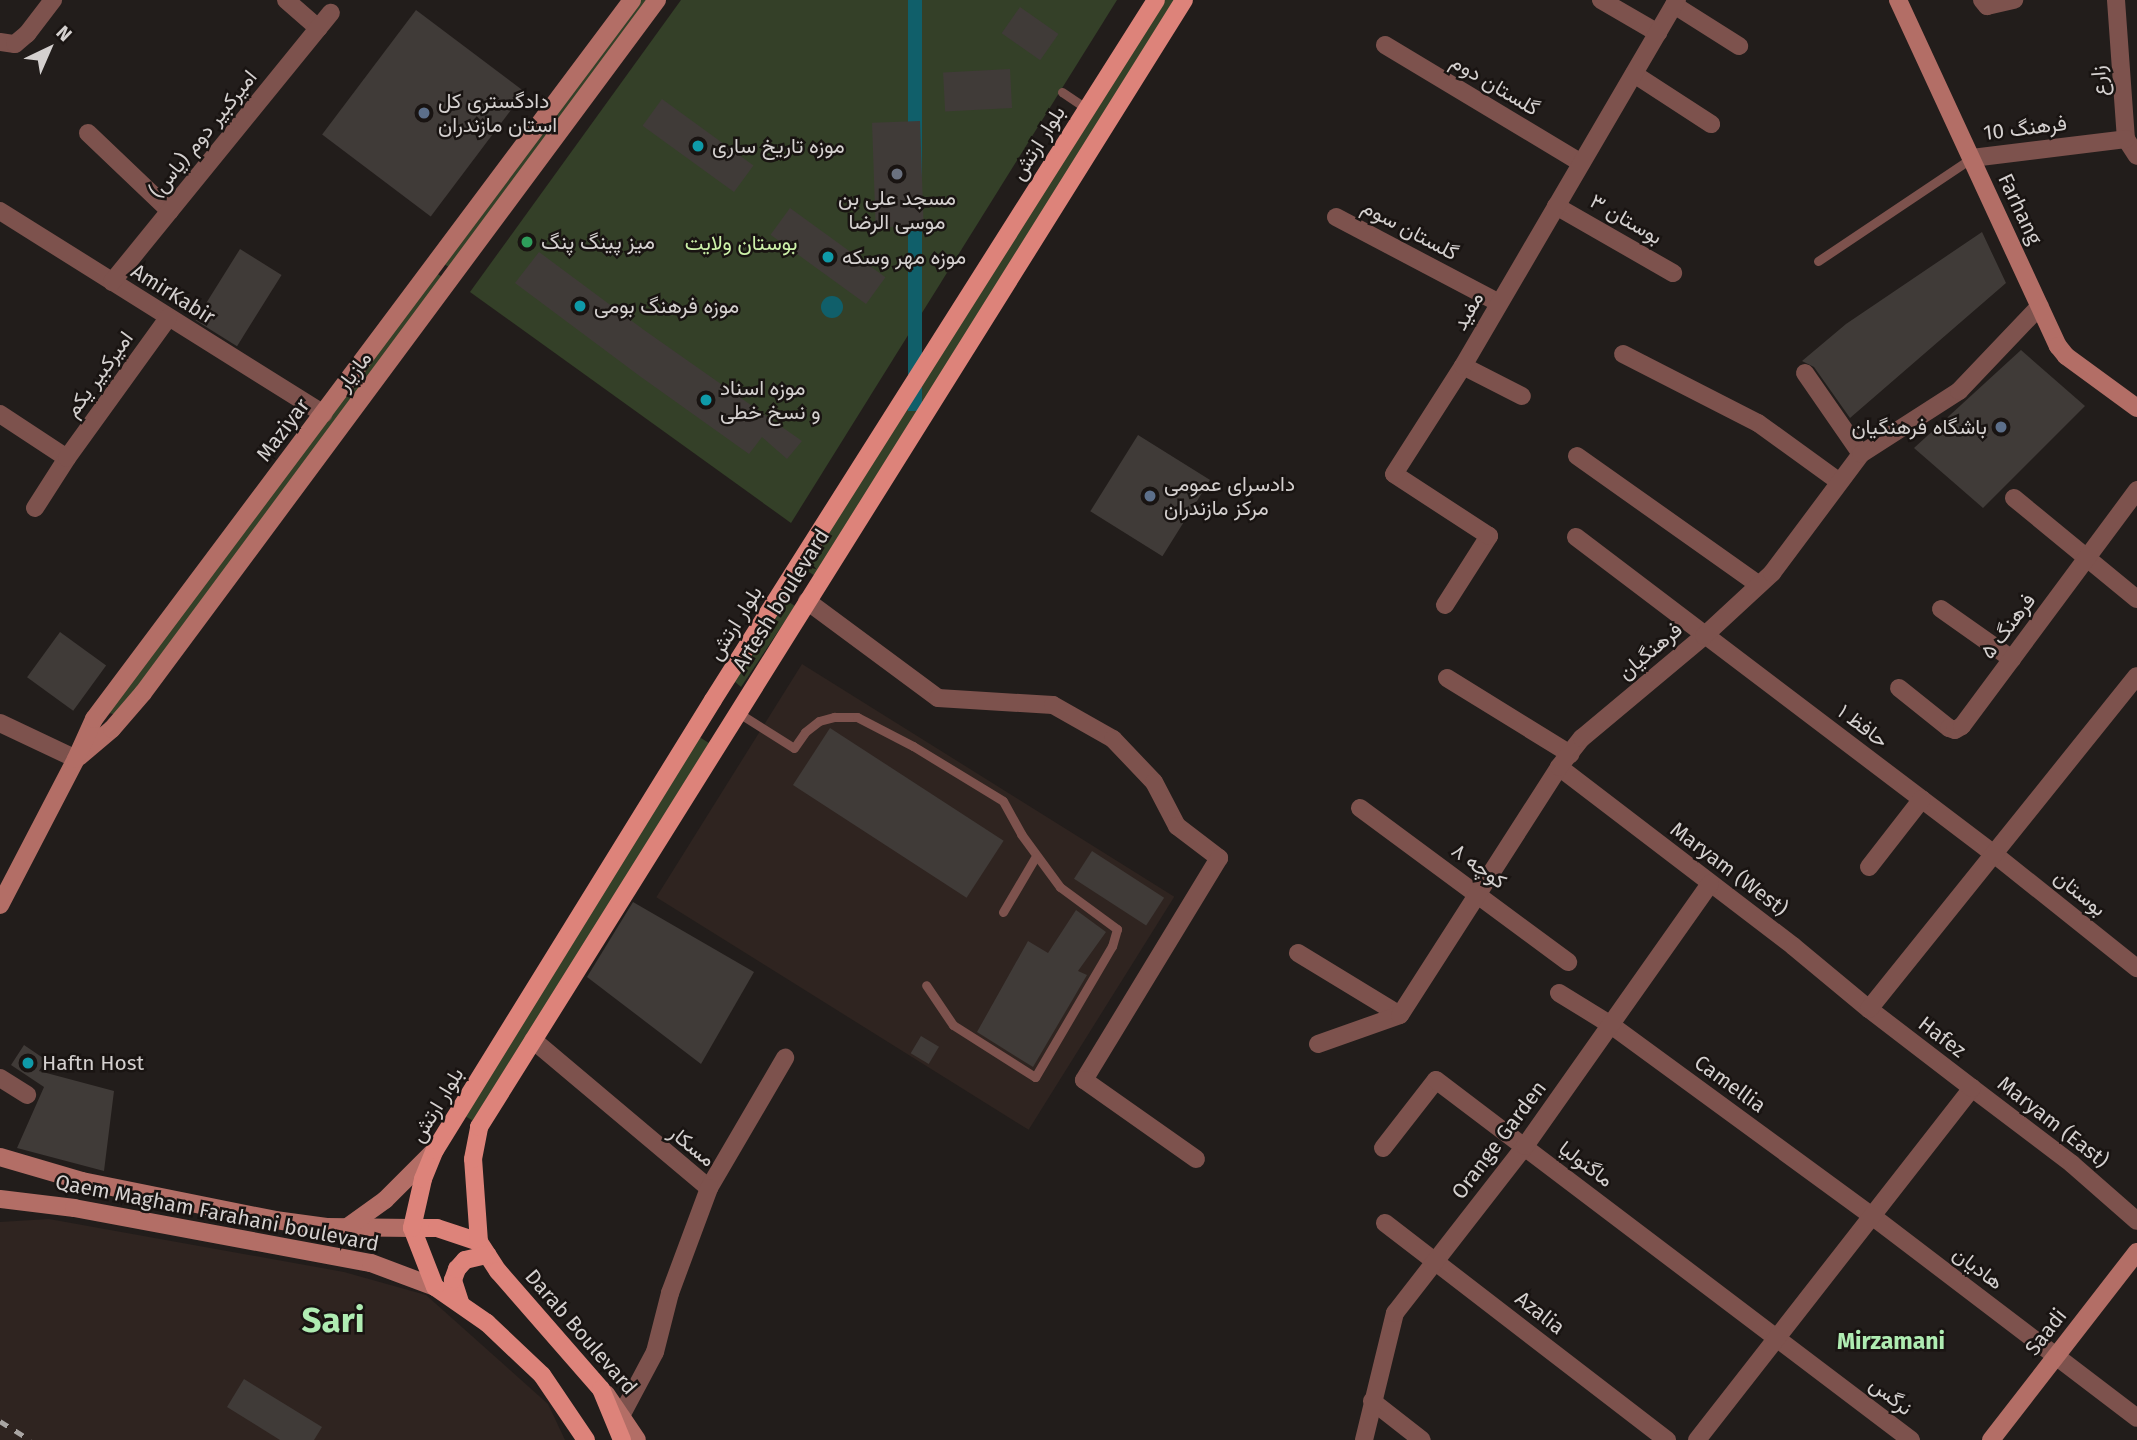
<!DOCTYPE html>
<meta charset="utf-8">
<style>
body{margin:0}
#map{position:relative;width:2137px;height:1440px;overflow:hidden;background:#221d1b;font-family:"Fira Sans",Vazirmatn,sans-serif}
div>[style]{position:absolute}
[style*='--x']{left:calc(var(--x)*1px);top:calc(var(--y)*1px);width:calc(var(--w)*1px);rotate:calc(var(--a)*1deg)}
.built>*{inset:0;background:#2f2420;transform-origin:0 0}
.green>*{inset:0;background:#344028}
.water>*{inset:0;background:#105f6a;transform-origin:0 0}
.round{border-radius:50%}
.building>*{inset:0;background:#403b38;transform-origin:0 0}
.lane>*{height:9px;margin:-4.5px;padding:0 4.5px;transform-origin:4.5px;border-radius:4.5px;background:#7d524d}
.street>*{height:18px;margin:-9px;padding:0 9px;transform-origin:9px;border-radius:9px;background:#7d524d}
.secondary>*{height:18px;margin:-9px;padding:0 9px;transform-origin:9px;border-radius:9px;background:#b36e66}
.primary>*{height:18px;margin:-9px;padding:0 9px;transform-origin:9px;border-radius:9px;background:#dd837a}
.rail>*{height:5px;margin-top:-2.5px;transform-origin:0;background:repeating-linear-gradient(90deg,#a9a5a3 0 9px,transparent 0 18px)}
.dots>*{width:19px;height:19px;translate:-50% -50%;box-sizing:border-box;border:4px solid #191412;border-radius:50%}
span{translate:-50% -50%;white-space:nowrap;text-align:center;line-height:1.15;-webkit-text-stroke:5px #191412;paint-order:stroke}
.street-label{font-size:21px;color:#d4d0cf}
.poi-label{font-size:21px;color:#d4d0cf}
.left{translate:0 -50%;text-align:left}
.right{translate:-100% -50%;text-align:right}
.park-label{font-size:21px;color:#cdf2a9}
.neighbourhood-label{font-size:23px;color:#afecb2;font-weight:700}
.town-label{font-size:35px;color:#afecb2;font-weight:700}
.north{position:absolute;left:14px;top:14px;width:70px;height:70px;-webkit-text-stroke:5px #191412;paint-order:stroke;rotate:44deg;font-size:19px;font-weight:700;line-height:28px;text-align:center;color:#d4d0cf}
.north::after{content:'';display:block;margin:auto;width:24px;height:32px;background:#d4d0cf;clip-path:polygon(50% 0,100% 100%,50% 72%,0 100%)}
</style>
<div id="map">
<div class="built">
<div style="left:802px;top:664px;width:439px;height:275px;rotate:32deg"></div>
<div style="clip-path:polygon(49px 1219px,344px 1272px,426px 1295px,548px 1404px,565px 1440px,0 1440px,0 1222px)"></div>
</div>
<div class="green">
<div style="clip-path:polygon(638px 0,652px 0,452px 269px,441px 262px)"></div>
<div style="clip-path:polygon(681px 0,1117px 0,791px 523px,470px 292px)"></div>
<div style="clip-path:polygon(1161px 0,1175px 0,815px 576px,803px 568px)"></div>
<div style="clip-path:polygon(435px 272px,445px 279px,117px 715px,109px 713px,109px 705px)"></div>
<div style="clip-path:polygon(784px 599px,795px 606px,741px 687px,733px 680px)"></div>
<div style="clip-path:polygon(696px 735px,709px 743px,475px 1122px,465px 1116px)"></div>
</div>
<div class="water">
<div style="left:908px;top:0;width:14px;height:411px"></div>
<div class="round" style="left:821px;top:296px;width:22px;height:22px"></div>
</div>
<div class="building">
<div style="left:1020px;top:7px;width:47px;height:32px;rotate:35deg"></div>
<div style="left:416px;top:10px;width:136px;height:156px;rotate:37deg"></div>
<div style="left:1010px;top:69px;width:39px;height:67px;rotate:87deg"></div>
<div style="left:662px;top:99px;width:113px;height:33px;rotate:36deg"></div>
<div style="left:920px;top:121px;width:105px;height:48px;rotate:88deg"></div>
<div style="left:790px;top:208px;width:118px;height:33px;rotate:36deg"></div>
<div style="clip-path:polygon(1982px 232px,2006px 283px,1850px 418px,1814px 367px,1802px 361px,1846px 324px)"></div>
<div style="left:240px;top:249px;width:49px;height:84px;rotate:32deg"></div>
<div style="clip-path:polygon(539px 252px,644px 330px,802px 441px,787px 459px,762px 437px,749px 454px,641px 377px,515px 283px)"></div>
<div style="clip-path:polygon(2021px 350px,2085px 406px,1983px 508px,1914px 448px)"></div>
<div style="left:1138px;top:435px;width:85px;height:90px;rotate:32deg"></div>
<div style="left:60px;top:632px;width:57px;height:56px;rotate:36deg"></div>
<div style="left:830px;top:728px;width:207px;height:68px;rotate:33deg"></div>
<div style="left:1092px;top:851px;width:86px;height:33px;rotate:33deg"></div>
<div style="clip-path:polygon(633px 902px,754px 972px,701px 1064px,587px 977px)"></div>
<div style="clip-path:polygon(1076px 910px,1106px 932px,1078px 971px,1087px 975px,1033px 1067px,977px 1032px,1028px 941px,1048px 953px)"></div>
<div style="left:921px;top:1036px;width:21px;height:20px;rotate:31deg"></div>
<div style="clip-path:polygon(24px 1045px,46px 1060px,39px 1071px,114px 1091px,104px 1171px,17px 1148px,44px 1087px,11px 1065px)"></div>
<div style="clip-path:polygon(244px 1379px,322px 1427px,314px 1440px,280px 1440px,227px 1407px)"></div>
</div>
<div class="lane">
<div style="--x:1062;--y:92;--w:30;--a:34"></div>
<div style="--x:1818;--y:261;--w:185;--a:-33.8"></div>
<div style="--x:737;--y:712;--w:67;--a:32.3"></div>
<div style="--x:794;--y:748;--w:19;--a:-55"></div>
<div style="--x:805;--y:732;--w:18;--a:-38"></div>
<div style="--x:819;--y:721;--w:16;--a:-15"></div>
<div style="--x:834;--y:717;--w:23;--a:0"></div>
<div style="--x:857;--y:717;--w:63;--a:27.4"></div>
<div style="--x:913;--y:746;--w:105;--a:31.4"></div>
<div style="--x:1003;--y:801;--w:38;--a:61"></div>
<div style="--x:1021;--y:834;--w:66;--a:53.7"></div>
<div style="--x:1060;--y:887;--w:71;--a:36.4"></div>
<div style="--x:1117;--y:929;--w:18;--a:106"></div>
<div style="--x:1112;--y:946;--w:152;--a:120.4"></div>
<div style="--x:1035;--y:1077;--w:97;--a:-147.6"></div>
<div style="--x:953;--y:1025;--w:48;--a:-124"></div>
<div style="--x:1003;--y:912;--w:65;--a:-59.5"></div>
</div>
<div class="street">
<div style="--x:286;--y:0;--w:43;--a:41.2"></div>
<div style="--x:1601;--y:0;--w:66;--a:30.1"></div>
<div style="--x:1982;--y:0;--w:8;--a:50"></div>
<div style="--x:1987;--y:6;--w:28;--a:-13"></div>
<div style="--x:2116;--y:0;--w:139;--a:85.9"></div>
<div style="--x:2126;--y:139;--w:20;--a:57"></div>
<div style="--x:1674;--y:5;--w:77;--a:32.2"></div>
<div style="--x:0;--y:42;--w:15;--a:8"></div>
<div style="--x:15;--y:44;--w:16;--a:-40"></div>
<div style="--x:27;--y:34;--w:43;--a:-52.6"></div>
<div style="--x:1385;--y:45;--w:229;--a:31"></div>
<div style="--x:1634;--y:74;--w:92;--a:33"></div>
<div style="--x:88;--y:133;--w:113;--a:43.6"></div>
<div style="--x:1972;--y:158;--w:155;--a:-7"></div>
<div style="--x:1556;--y:206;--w:135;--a:29.8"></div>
<div style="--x:0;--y:211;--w:382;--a:32.1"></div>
<div style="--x:1336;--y:217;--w:184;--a:27.8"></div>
<div style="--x:112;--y:282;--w:347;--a:-50.9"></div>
<div style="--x:1623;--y:354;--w:152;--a:27.1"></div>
<div style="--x:1758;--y:423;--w:99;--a:35.9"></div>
<div style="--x:1463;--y:366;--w:66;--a:27"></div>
<div style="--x:1805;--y:373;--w:98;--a:55.3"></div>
<div style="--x:0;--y:414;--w:80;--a:33.3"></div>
<div style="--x:1577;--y:456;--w:223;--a:35.3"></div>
<div style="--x:2014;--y:498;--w:159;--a:39.4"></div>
<div style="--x:35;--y:508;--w:59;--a:-57.4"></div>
<div style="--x:67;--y:458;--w:173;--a:-54.2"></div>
<div style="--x:1576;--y:537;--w:525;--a:37.18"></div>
<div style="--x:1994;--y:854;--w:183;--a:38.6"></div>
<div style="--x:807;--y:601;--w:163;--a:36.5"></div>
<div style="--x:938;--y:698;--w:115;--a:3.5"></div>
<div style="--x:1053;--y:705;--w:69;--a:29.5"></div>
<div style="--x:1113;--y:739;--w:59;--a:46.4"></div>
<div style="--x:1154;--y:782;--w:50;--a:62.4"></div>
<div style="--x:1177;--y:826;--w:53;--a:37.3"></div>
<div style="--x:1219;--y:858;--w:260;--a:121.3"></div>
<div style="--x:1084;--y:1080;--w:137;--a:35.2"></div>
<div style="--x:1445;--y:605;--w:82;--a:-57.5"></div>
<div style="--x:1489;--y:536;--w:113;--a:-146.9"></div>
<div style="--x:1394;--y:474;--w:128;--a:-57.4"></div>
<div style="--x:1463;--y:366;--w:424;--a:-59.7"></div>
<div style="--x:1941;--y:609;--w:87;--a:35.2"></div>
<div style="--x:1447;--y:678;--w:145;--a:31.7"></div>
<div style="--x:1899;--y:688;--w:64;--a:38.7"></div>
<div style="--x:1949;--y:728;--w:6;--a:18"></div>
<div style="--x:1955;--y:730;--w:8;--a:-30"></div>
<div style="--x:1962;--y:726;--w:294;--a:-53.4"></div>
<div style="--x:0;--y:723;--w:84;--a:25.3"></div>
<div style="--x:1559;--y:767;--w:295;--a:37.4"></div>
<div style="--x:1793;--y:946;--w:99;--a:39.7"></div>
<div style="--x:1360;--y:808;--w:259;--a:36.5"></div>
<div style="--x:1869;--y:867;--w:86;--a:-52.1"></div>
<div style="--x:1298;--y:953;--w:119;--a:31.3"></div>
<div style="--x:1559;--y:993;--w:61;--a:31.6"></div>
<div style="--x:1611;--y:1025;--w:323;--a:36.2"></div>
<div style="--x:1872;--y:1216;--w:333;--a:37.3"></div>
<div style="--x:533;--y:1040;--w:230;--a:40.1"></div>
<div style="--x:709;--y:1188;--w:151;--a:-59.7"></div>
<div style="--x:1318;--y:1044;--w:87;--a:-19.5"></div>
<div style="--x:1400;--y:1015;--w:295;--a:-57.3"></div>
<div style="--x:1559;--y:767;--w:37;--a:-52"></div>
<div style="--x:1582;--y:738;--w:159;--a:-39.9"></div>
<div style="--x:1704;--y:636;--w:93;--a:-42.8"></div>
<div style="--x:1772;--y:573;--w:149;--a:-53.2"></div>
<div style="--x:1861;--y:454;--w:117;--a:-32.7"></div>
<div style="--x:1959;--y:391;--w:117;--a:-46.4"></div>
<div style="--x:0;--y:1078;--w:32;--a:32"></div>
<div style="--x:1972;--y:1088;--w:126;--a:37.2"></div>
<div style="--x:2072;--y:1164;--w:86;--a:41.2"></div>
<div style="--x:1383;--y:1148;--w:86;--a:-52.1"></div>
<div style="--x:1436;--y:1080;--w:596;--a:37.16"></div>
<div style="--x:1385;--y:1223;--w:356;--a:37.6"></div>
<div style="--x:1372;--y:1401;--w:63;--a:38"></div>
<div style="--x:622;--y:1414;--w:70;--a:-62"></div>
<div style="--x:655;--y:1352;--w:61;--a:-75.7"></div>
<div style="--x:670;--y:1293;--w:112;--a:-69.6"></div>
<div style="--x:1364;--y:1440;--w:131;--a:-76.3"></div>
<div style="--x:1395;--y:1313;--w:212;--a:-52.1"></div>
<div style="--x:1525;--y:1146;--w:321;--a:-54.8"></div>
<div style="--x:1697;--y:1440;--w:447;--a:-52"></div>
<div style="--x:1972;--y:1088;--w:130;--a:-142.5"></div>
<div style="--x:1869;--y:1009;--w:427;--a:-51.2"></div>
</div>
<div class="secondary">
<div style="--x:1898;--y:0;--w:381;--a:65.2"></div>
<div style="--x:2058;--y:346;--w:13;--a:51"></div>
<div style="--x:2066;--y:356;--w:88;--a:36.2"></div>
<div style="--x:79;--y:757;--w:43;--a:-40.3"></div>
<div style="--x:112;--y:729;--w:48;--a:-49.3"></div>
<div style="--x:143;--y:693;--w:863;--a:-53.44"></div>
<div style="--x:0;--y:905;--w:165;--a:-62.5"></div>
<div style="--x:76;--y:759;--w:44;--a:-65.8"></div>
<div style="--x:94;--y:719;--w:898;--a:-53.19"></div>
<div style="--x:0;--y:1157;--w:85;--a:16.3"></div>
<div style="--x:82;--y:1181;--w:197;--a:11.4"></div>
<div style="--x:275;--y:1220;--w:52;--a:7.7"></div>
<div style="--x:327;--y:1227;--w:85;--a:0.7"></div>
<div style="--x:0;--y:1199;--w:75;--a:6.9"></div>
<div style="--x:74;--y:1208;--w:302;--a:10.5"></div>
<div style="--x:371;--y:1263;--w:68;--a:20.6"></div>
<div style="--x:346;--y:1228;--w:48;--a:-35.7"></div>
<div style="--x:385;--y:1200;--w:71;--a:-45"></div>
<div style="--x:606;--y:1394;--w:55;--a:56"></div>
<div style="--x:1991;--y:1440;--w:238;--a:-52.2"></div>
</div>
<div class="primary">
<div style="--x:412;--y:1228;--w:25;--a:0"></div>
<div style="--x:437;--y:1228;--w:44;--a:18.4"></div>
<div style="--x:479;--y:1242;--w:35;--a:57"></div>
<div style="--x:498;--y:1271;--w:157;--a:48.9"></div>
<div style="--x:601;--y:1389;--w:55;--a:67.6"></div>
<div style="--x:479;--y:1242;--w:83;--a:-94.1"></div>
<div style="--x:473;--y:1159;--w:33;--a:-79"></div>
<div style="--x:479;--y:1127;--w:1329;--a:-57.97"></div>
<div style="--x:460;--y:1302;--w:23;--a:-108"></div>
<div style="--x:453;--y:1280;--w:12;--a:-70"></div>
<div style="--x:457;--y:1269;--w:12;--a:-48"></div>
<div style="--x:465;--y:1260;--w:23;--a:-13"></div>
<div style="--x:586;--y:1440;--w:78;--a:-124.1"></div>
<div style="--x:542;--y:1375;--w:76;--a:-136.6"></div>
<div style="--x:487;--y:1323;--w:63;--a:-145.3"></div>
<div style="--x:435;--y:1287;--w:63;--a:-111.3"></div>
<div style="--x:412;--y:1228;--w:50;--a:-77.3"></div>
<div style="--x:423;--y:1179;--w:31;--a:-68"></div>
<div style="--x:435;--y:1150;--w:529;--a:-58.29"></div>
<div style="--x:713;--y:700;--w:828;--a:-57.67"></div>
</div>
<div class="rail">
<div style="--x:0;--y:1421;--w:36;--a:32"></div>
</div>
<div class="dots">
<div style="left:424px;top:113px;background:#5c6f8a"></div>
<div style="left:698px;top:146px;background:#0f9aa8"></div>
<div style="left:897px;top:174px;background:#6b7280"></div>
<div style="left:527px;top:242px;background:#2e9e5b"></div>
<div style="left:828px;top:257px;background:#0f9aa8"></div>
<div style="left:580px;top:306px;background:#0f9aa8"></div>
<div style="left:706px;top:400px;background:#0f9aa8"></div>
<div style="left:2001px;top:427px;background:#5c6f8a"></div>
<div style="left:1150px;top:496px;background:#5c6f8a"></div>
<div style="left:28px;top:1063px;background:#0f9aa8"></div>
</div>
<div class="street-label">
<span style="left:2099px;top:81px;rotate:-94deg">زارع</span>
<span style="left:1495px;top:85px;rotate:31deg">گلستان دوم</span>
<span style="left:2025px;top:128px;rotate:-7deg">فرهنگ 10</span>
<span style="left:203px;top:134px;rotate:-51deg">امیرکبیر دوم (یاس)</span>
<span style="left:1038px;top:143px;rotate:-58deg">بلوار ارتش</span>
<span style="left:2020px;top:209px;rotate:65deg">Farhang</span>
<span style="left:1626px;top:219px;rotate:30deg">بوستان ۳</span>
<span style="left:1410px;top:230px;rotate:28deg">گلستان سوم</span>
<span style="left:173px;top:294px;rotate:32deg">AmirKabir</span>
<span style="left:1468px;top:311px;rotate:-60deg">مفید</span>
<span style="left:354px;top:371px;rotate:-53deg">مازیار</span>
<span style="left:99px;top:374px;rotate:-54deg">امیرکبیر یکم</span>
<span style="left:283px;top:430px;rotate:-53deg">Maziyar</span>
<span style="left:781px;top:600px;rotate:-58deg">Artesh boulevard</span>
<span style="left:735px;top:623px;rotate:-58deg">بلوار ارتش</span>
<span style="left:2008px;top:626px;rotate:-53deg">فرهنگ ۵</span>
<span style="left:1650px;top:651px;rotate:-40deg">فرهنگیان</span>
<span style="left:1863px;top:726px;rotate:37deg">حافظ ۱</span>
<span style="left:1479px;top:866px;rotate:36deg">کوچه ۸</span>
<span style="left:1729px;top:869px;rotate:37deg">Maryam (West)</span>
<span style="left:2080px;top:893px;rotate:39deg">بوستان</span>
<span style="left:1942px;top:1037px;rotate:37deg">Hafez</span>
<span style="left:1730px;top:1084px;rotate:36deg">Camellia</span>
<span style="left:437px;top:1105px;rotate:-59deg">بلوار ارتش</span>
<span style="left:2053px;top:1122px;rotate:38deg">Maryam (East)</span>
<span style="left:1499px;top:1140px;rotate:-53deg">Orange Garden</span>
<span style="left:692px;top:1146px;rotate:39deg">مسکار</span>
<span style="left:1586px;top:1164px;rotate:37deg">ماگنولیا</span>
<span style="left:217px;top:1213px;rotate:11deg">Qaem Magham Farahani boulevard</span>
<span style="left:1978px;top:1268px;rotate:37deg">هادیان</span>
<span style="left:1540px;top:1313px;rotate:38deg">Azalia</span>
<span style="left:581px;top:1332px;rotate:49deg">Darab Boulevard</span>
<span style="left:2046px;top:1332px;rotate:-52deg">Saadi</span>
<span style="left:1891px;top:1396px;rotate:38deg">نرگس</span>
</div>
<div class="poi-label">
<span class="left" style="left:438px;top:113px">دادگستری کل<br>استان مازندران</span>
<span class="left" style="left:712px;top:146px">موزه تاریخ ساری</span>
<span style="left:897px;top:210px">مسجد علی بن<br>موسی الرضا</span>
<span class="left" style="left:541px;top:242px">میز پینگ پنگ</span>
<span class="left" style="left:842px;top:257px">موزه مهر وسکه</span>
<span class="left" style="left:594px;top:306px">موزه فرهنگ بومی</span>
<span class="left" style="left:720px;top:400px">موزه اسناد<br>و نسخ خطی</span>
<span class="right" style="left:1987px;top:427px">باشگاه فرهنگیان</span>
<span class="left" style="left:1164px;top:496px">دادسرای عمومی<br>مرکز مازندران</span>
<span class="left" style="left:42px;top:1063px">Haftn Host</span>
</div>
<div class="park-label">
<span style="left:741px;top:243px">بوستان ولایت</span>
</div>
<div class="neighbourhood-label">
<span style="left:1891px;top:1341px">Mirzamani</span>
</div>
<div class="town-label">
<span style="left:333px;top:1320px">Sari</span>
</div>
<div class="north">N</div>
</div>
